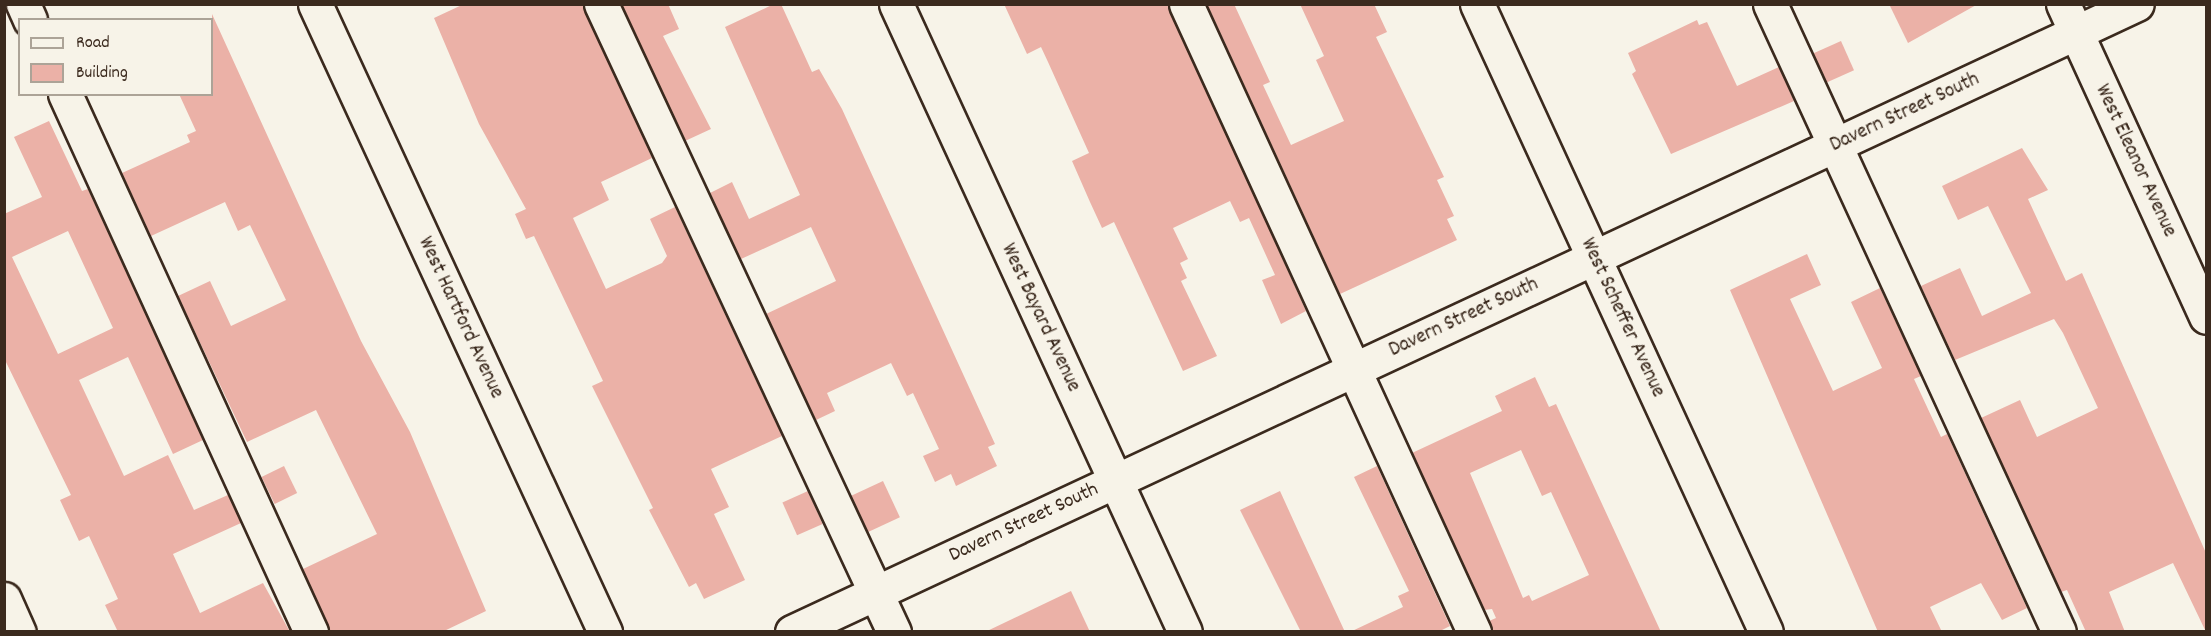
<!DOCTYPE html>
<style>
body{margin:0}
#map{position:relative;width:2211px;height:636px;overflow:hidden;background:#f7f3e8;font-family:Dekko,sans-serif}
div>[style]{position:absolute}
[style*='--x']{left:calc(var(--x)*1px);top:calc(var(--y)*1px);width:calc(var(--w)*1px);rotate:calc(var(--a)*1deg)}
.building>*{inset:0;background:#ebb1a7;transform-origin:0 0}
.roads{filter:drop-shadow(2px 0 #3b2a1e) drop-shadow(-2px 0 #3b2a1e) drop-shadow(0 2px #3b2a1e) drop-shadow(0 -2px #3b2a1e)}
.minor>*{height:33px;margin:-16.5px;padding:0 16.5px;transform-origin:16.5px;border-radius:16.5px;background:#f7f3e8}
span{translate:-50% -50%;white-space:nowrap;text-align:center;line-height:1.15;-webkit-text-stroke:6px #f7f3e8;paint-order:stroke}
.street-label{font-size:21px;color:#3b2a1e}
.frame{position:absolute;inset:0;border:6px solid #3b2a1e;pointer-events:none}
.legend{position:absolute;left:18px;top:18px;width:195px;height:78px;box-sizing:border-box;background:#f7f3e8;border:2px solid #aca397;margin:0;padding:8px 10px;list-style:none;font-size:18px;color:#3b2a1e}
.legend li{display:flex;align-items:center;gap:12px;height:30px}
.legend b{width:30px;border:2px solid #aca397}
</style>
<div id="map">
<div class="building">
<div style="clip-path:polygon(464px 4px,583px 4px,652px 158px,601px 182px,609px 200px,573px 218px,606px 289px,662px 263px,667px 256px,650px 219px,675px 207px,782px 436px,711px 469px,729px 507px,714px 514px,745px 580px,704px 599px,696px 583px,689px 587px,649px 510px,653px 508px,592px 386px,603px 381px,534px 236px,526px 239px,515px 214px,526px 209px,479px 124px,434px 18px)"></div>
<div style="clip-path:polygon(622px 4px,668px 4px,679px 29px,663px 36px,711px 129px,685px 141px)"></div>
<div style="clip-path:polygon(774px 4px,781px 4px,812px 72px,819px 69px,842px 109px,995px 444px,988px 447px,997px 466px,956px 486px,951px 474px,935px 482px,923px 456px,939px 449px,913px 393px,907px 396px,891px 363px,827px 393px,835px 411px,816px 420px,766px 314px,836px 281px,811px 227px,741px 259px,710px 193px,732px 182px,749px 219px,800px 195px,725px 27px)"></div>
<div style="clip-path:polygon(1004px 4px,1168px 4px,1306px 311px,1281px 324px,1262px 280px,1275px 275px,1249px 218px,1240px 222px,1230px 201px,1173px 228px,1188px 259px,1180px 263px,1187px 278px,1181px 281px,1217px 356px,1183px 371px,1114px 222px,1102px 228px,1090px 202px,1072px 161px,1089px 153px,1048px 62px,1041px 47px,1027px 54px)"></div>
<div style="clip-path:polygon(1207px 4px,1234px 4px,1270px 82px,1263px 85px,1291px 145px,1344px 121px,1316px 60px,1324px 56px,1300px 4px,1374px 4px,1387px 32px,1376px 37px,1444px 177px,1437px 180px,1454px 216px,1447px 219px,1457px 240px,1340px 294px)"></div>
<div style="clip-path:polygon(1889px 4px,1978px 4px,1908px 43px)"></div>
<div style="clip-path:polygon(212px 14px,361px 341px,410px 432px,486px 611px,442px 632px,329px 632px,303px 569px,377px 534px,316px 410px,247px 442px,178px 296px,210px 281px,231px 326px,286px 300px,250px 225px,238px 231px,225px 202px,151px 236px,122px 173px,190px 142px,187px 135px,196px 131px,179px 94px,212px 94px)"></div>
<div style="clip-path:polygon(1697px 20px,1699px 25px,1707px 22px,1737px 86px,1779px 67px,1794px 101px,1671px 154px,1632px 74px,1636px 71px,1628px 53px)"></div>
<div style="left:1841px;top:41px;width:32px;height:30px;rotate:66deg"></div>
<div style="clip-path:polygon(evenodd,49px 121px,82px 191px,88px 189px,203px 440px,173px 454px,128px 357px,79px 380px,124px 476px,168px 455px,194px 510px,228px 495px,241px 523px,173px 554px,200px 613px,263px 583px,290px 632px,118px 632px,105px 605px,118px 599px,89px 536px,79px 541px,60px 500px,71px 495px,4px 358px,4px 214px,42px 197px,14px 137px,49px 121px,68px 231px,113px 328px,58px 354px,12px 257px,68px 231px)"></div>
<div style="clip-path:polygon(2022px 148px,2048px 190px,2028px 199px,2066px 281px,2082px 273px,2206px 553px,2206px 632px,2173px 563px,2109px 592px,2125px 632px,2086px 632px,2067px 590px,2061px 592px,1981px 418px,2020px 400px,2037px 437px,2098px 408px,2063px 333px,2054px 319px,1955px 360px,1921px 286px,1960px 268px,1982px 316px,2031px 293px,1988px 206px,1958px 220px,1942px 186px)"></div>
<div style="clip-path:polygon(1807px 254px,1821px 285px,1790px 299px,1833px 391px,1882px 368px,1851px 302px,1880px 288px,1921px 376px,1914px 379px,1941px 437px,1947px 434px,2027px 608px,2002px 620px,1981px 583px,1930px 607px,1942px 632px,1878px 632px,1730px 290px)"></div>
<div style="clip-path:polygon(evenodd,1535px 377px,1549px 407px,1556px 404px,1661px 632px,1492px 632px,1489px 621px,1496px 618px,1492px 609px,1484px 610px,1412px 453px,1502px 411px,1495px 396px,1535px 377px,1521px 450px,1542px 496px,1551px 492px,1589px 575px,1532px 601px,1529px 595px,1523px 598px,1470px 473px,1521px 450px)"></div>
<div style="left:284px;top:466px;width:30px;height:25px;rotate:64deg"></div>
<div style="clip-path:polygon(1377px 466px,1450px 626px,1438px 632px,1350px 632px,1403px 607px,1398px 596px,1409px 591px,1354px 477px)"></div>
<div style="left:883px;top:481px;width:40px;height:35px;rotate:65deg"></div>
<div style="left:808px;top:491px;width:36px;height:28px;rotate:66deg"></div>
<div style="clip-path:polygon(1280px 491px,1300px 535px,1345px 632px,1301px 632px,1240px 510px)"></div>
<div style="clip-path:polygon(1071px 591px,1090px 632px,985px 632px)"></div>
</div>
<div class="roads">
<div class="minor">
<div style="--x:23;--y:4;--w:17;--a:66"></div>
<div style="--x:315;--y:4;--w:692;--a:65.21"></div>
<div style="--x:601;--y:4;--w:693;--a:64.99"></div>
<div style="--x:896;--y:4;--w:691;--a:65.29"></div>
<div style="--x:1186;--y:4;--w:691;--a:65.36"></div>
<div style="--x:1477;--y:4;--w:691;--a:65.29"></div>
<div style="--x:1770;--y:4;--w:691;--a:65.29"></div>
<div style="--x:2063;--y:4;--w:344;--a:65.4"></div>
<div style="--x:65;--y:94;--w:592;--a:65.43"></div>
<div style="--x:4;--y:599;--w:36;--a:66"></div>
<div style="--x:792;--y:632;--w:1484;--a:-25.03"></div>
</div>
</div>
<div class="street-label">
<span style="left:1905px;top:113px;rotate:-25deg">Davern Street South</span>
<span style="left:2135px;top:161px;rotate:65deg">West Eleanor Avenue</span>
<span style="left:460px;top:318px;rotate:65deg">West Hartford Avenue</span>
<span style="left:1040px;top:318px;rotate:65deg">West Bayard Avenue</span>
<span style="left:1464px;top:318px;rotate:-25deg">Davern Street South</span>
<span style="left:1622px;top:318px;rotate:65deg">West Scheffer Avenue</span>
<span style="left:1024px;top:523px;rotate:-25deg">Davern Street South</span>
</div>
<div class="frame"></div>
<ul class="legend">
<li><b style="height:8px;background:#f7f3e8"></b>Road</li>
<li><b style="height:16px;background:#ebb1a7"></b>Building</li>
</ul>
</div>
